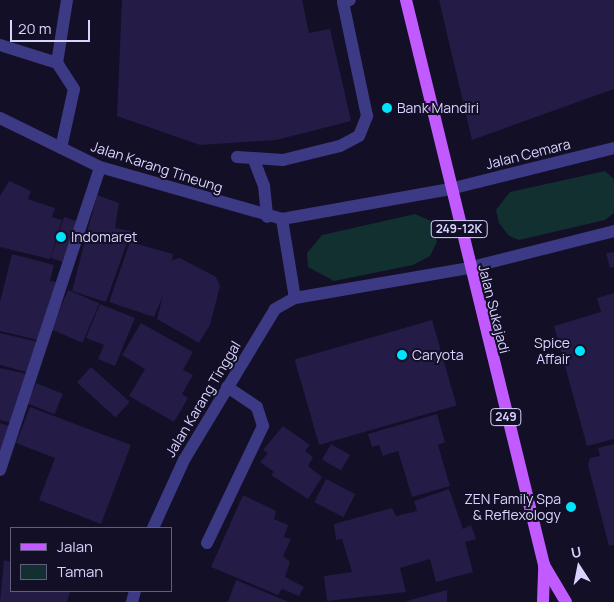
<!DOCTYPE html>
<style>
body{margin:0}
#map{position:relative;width:614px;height:602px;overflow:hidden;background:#130f26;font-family:Manrope,sans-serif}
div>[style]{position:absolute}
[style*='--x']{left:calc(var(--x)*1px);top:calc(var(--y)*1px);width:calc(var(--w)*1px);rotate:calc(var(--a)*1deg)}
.green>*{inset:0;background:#12302f}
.building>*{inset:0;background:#241b47;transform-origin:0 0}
.minor>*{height:12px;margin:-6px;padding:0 6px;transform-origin:6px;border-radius:6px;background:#3d3a85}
.major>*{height:12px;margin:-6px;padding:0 6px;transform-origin:6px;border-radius:6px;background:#c25bff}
.dots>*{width:14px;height:14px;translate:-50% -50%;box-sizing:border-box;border:2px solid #130f26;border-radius:50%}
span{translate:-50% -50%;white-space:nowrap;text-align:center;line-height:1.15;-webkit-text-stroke:4px #130f26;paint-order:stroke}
.shield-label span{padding:1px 4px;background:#130f26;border:1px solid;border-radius:4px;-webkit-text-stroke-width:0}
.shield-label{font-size:12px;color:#d9d4ff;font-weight:700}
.poi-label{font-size:14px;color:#d9d4ff}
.left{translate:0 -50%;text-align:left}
.right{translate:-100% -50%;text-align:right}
.street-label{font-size:14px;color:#d9d4ff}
.legend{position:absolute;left:10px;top:527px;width:162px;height:65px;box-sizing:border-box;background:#130f26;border:1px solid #625e7d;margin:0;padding:6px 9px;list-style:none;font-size:15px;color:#d9d4ff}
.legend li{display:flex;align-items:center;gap:10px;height:25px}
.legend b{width:25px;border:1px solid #625e7d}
.north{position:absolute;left:554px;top:542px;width:50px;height:50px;-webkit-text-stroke:4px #130f26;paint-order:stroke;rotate:349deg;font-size:14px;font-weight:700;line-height:20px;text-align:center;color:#d9d4ff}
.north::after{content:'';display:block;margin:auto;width:18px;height:22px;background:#d9d4ff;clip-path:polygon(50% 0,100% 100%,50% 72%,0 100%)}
.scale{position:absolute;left:10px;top:20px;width:80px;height:22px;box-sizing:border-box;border:2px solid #d9d4ff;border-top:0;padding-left:6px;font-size:15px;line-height:18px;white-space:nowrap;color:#d9d4ff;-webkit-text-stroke:4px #130f26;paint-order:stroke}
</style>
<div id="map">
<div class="green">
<div style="clip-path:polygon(605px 171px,614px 179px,614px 213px,605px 220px,519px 240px,509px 236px,499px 223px,496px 210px,510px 192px)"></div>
<div style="clip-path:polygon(415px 214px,431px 221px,437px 242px,430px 256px,413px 265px,334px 281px,308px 267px,307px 253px,322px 235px)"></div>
</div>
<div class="building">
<div style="clip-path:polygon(122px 0,302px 0,309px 33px,330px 29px,351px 121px,276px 140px,200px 145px,117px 116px)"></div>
<div style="clip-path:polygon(439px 0,614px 0,614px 89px,472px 140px)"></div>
<div style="clip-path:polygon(9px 181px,31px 191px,28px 199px,55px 208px,52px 217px,62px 220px,50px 259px,0 247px,0 196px)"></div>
<div style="clip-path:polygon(97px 195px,119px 203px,115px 228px,131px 231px,106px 302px,72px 291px)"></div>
<div style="left:64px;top:217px;width:13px;height:43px;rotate:18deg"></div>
<div style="clip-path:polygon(130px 242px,173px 254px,168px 284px,154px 317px,109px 302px)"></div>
<div style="clip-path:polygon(614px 252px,614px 267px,610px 268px,606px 253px)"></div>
<div style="clip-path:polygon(12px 254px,54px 265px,50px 281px,57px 282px,42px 341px,0 331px,0 302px)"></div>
<div style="clip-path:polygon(180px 258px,216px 277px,220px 286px,210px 325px,199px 343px,157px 319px,172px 260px)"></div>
<div style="left:68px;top:290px;width:34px;height:43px;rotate:23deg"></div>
<div style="clip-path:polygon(614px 293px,614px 439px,587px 446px,554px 326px,601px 312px,597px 298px)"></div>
<div style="clip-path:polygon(100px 304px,135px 318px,115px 366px,98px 359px,104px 345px,86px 338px)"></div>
<div style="left:432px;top:320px;width:89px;height:143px;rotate:74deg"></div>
<div style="clip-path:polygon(141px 323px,193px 352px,183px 370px,193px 375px,182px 394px,188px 398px,174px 422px,129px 396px,145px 369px,122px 355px)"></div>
<div style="clip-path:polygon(0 333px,38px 342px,30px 373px,0 365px)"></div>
<div style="left:91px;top:367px;width:52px;height:21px;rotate:42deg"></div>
<div style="clip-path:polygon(0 368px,32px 375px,16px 424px,0 420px)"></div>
<div style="left:36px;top:383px;width:29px;height:22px;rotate:22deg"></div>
<div style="clip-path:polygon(30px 407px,131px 445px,101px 524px,39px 500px,55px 458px,16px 443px)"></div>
<div style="clip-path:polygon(437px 414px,445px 442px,438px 445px,450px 486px,412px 497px,398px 451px,383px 456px,379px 445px,372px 447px,368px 434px)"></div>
<div style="clip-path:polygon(0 423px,13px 427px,0 459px)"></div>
<div style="clip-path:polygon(283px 426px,310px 445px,305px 451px,313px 457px,308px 466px,322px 477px,308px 499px,271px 475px,274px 472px,260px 462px,268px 453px,263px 450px)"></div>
<div style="left:331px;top:444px;width:22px;height:18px;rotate:30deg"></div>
<div style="clip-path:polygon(614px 444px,614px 545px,609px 546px,588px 465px,590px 458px,600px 456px,598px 448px)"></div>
<div style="left:326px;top:479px;width:33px;height:26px;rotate:27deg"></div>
<div style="clip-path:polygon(449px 489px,463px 529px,471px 525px,476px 539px,465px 542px,473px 572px,436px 582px,430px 559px,400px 568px,406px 592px,327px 601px,324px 576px,352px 572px,342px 539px,336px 540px,334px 524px,392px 508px,396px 516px,417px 511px,414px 501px)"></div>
<div style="clip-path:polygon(243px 495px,276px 511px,274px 519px,288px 525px,284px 537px,291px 539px,283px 556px,290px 562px,285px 577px,304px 587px,299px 596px,282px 589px,278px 595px,211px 567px)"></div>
<div style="clip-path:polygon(4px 560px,11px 562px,11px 591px,70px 591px,67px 602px,0 602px)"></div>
<div style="clip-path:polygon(236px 580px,289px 602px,228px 602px)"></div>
<div style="clip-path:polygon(447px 590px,447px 602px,407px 602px,407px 601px)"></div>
</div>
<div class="minor">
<div style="--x:0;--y:45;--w:60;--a:17.5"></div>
<div style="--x:0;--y:118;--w:111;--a:26.1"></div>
<div style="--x:100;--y:167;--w:189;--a:15.9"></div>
<div style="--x:282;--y:219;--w:171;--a:-10.1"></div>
<div style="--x:450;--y:189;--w:169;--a:-14"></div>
<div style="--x:61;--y:148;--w:60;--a:-77.6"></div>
<div style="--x:74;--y:89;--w:31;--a:-123"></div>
<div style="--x:57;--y:63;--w:64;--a:-81"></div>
<div style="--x:237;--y:157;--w:46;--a:3.7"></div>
<div style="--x:283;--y:160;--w:59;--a:-13.8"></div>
<div style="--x:340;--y:146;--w:21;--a:-28"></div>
<div style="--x:359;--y:136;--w:22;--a:-68"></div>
<div style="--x:367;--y:116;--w:116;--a:-101.9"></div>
<div style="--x:343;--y:2;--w:7;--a:-16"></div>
<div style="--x:254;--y:160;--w:28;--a:69"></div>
<div style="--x:264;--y:186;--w:31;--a:84"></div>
<div style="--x:282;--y:219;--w:80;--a:80.7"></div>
<div style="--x:0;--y:470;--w:319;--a:-71.7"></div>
<div style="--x:153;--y:528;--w:75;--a:-65.5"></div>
<div style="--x:184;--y:460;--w:176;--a:-58.9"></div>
<div style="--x:275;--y:309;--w:23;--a:-29"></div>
<div style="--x:295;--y:298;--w:176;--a:-9.8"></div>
<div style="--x:468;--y:268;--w:151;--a:-14.2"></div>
<div style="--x:207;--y:543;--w:130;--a:-64.4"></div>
<div style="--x:263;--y:426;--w:20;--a:-108"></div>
<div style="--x:257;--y:407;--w:36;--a:-146"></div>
<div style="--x:132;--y:602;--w:11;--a:-75"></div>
</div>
<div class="major">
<div style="--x:406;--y:0;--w:582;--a:76.27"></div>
<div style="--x:544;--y:565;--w:43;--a:59.3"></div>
<div style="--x:543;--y:602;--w:37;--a:-88"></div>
</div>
<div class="dots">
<div style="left:387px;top:108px;background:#00e5ff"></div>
<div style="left:61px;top:237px;background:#00e5ff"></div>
<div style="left:580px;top:351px;background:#00e5ff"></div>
<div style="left:402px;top:355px;background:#00e5ff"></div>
<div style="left:571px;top:507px;background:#00e5ff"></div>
</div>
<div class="shield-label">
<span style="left:459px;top:229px">249-12K</span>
<span style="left:506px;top:417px">249</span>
</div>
<div class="poi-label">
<span class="left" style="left:397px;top:108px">Bank Mandiri</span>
<span class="left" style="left:71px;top:237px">Indomaret</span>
<span class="right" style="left:570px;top:351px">Spice<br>Affair</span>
<span class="left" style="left:412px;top:355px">Caryota</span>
<span class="right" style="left:561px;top:507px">ZEN Family Spa<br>&amp; Reflexology</span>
</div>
<div class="street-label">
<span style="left:528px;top:154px;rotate:-14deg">Jalan Cemara</span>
<span style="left:157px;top:167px;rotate:18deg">Jalan Karang Tineung</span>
<span style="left:494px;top:309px;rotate:76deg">Jalan Sukajadi</span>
<span style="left:203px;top:399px;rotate:-59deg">Jalan Karang Tinggal</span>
</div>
<ul class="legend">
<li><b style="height:6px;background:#c25bff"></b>Jalan</li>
<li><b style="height:14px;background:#12302f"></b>Taman</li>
</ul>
<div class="north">U</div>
<div class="scale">20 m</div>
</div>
